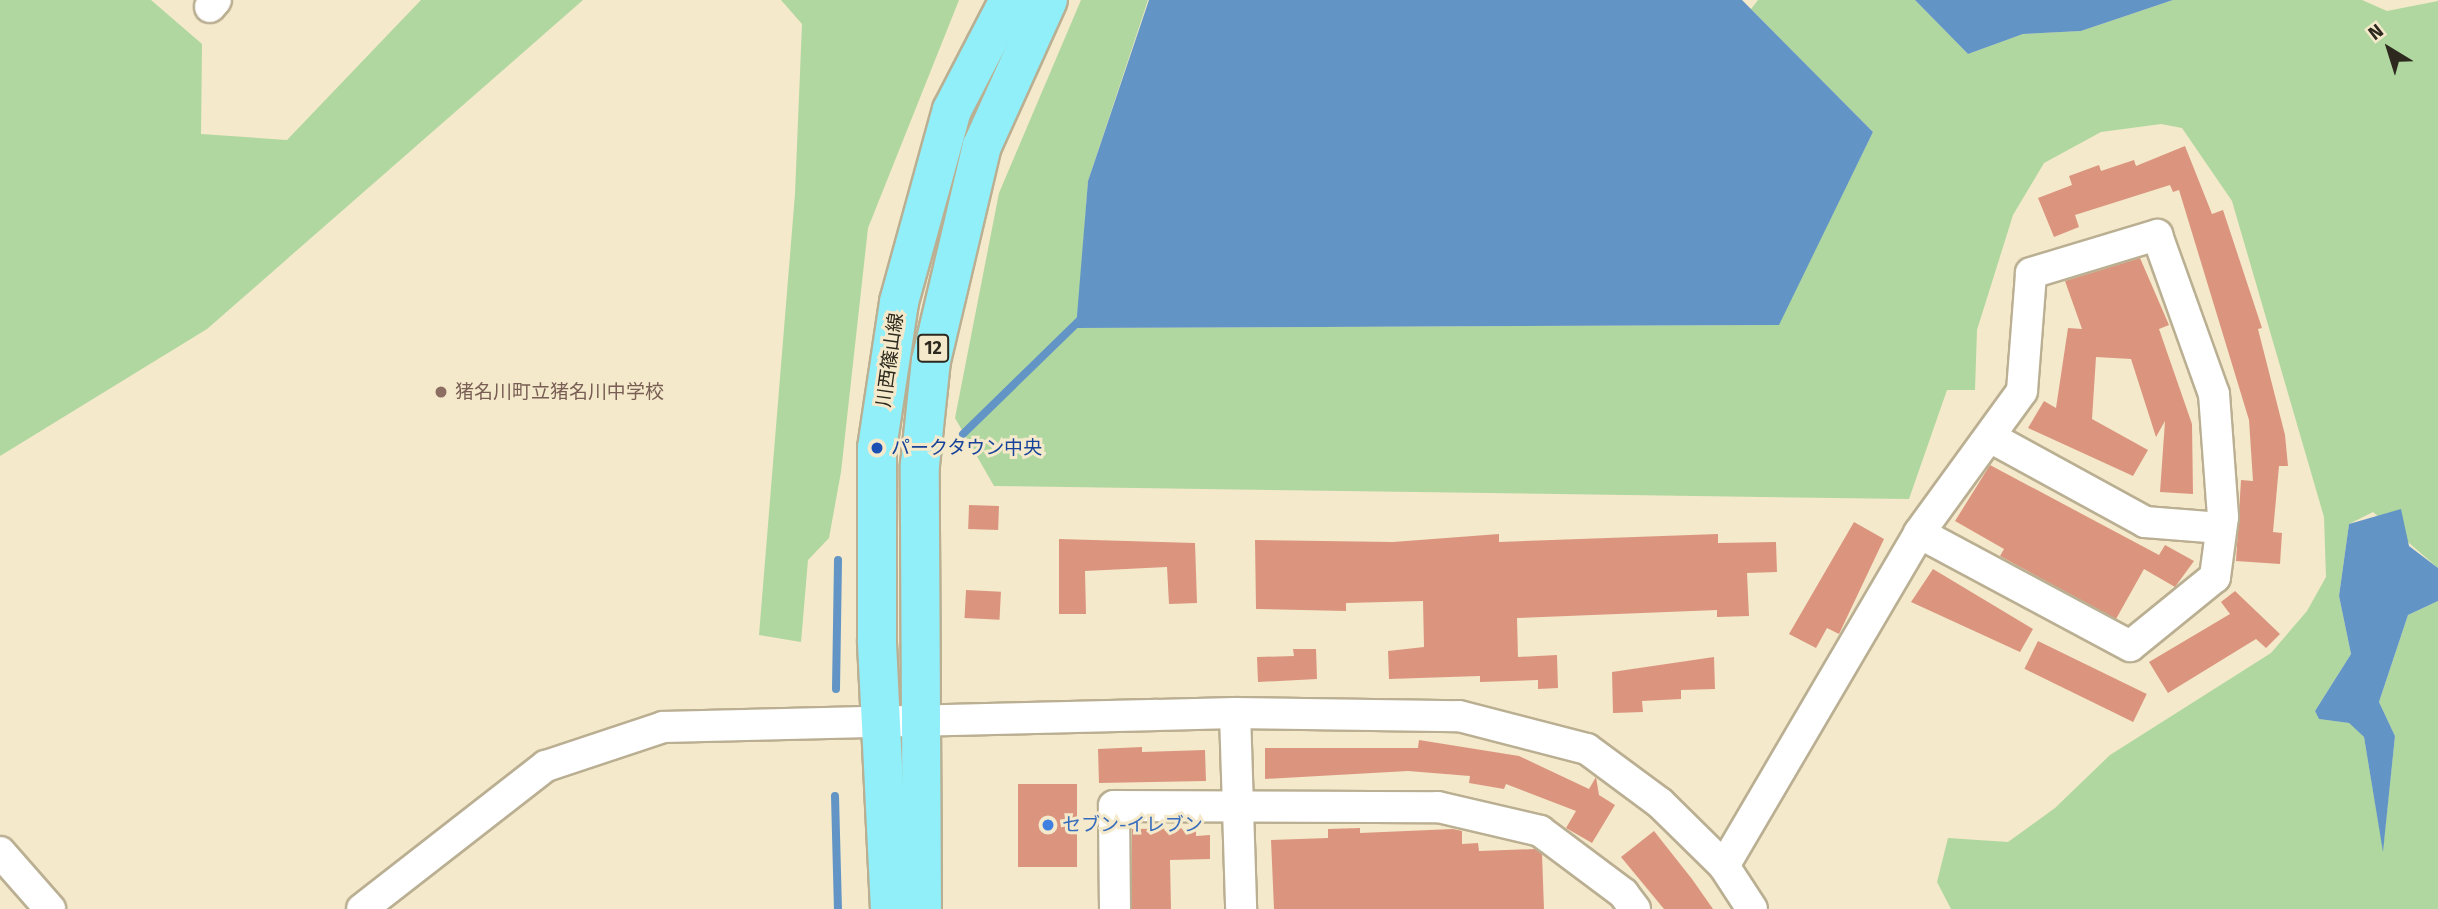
<!DOCTYPE html>
<meta charset="utf-8">
<style>
body{margin:0}
#map{position:relative;width:2438px;height:909px;overflow:hidden;background:#f4e9ca;font-family:"Fira Sans","Noto Sans JP",sans-serif}
div>[style]{position:absolute}
[style*='--x']{left:calc(var(--x)*1px);top:calc(var(--y)*1px);width:calc(var(--w)*1px);rotate:calc(var(--a)*1deg)}
.green>*{inset:0;background:#b0d7a0}
.water>*{inset:0;background:#6295c5}
.stream>*{height:8px;margin:-4px;padding:0 4px;transform-origin:4px;border-radius:4px;background:#6295c5}
.building>*{inset:0;background:#db957f;transform-origin:0 0}
.roads{filter:drop-shadow(2px 0 #baaf92) drop-shadow(-2px 0 #baaf92) drop-shadow(0 2px #baaf92) drop-shadow(0 -2px #baaf92)}
.minor>*{height:30px;margin:-15px;padding:0 15px;transform-origin:15px;border-radius:15px;background:#fff}
.major>*{height:38px;margin:-19px;padding:0 19px;transform-origin:19px;border-radius:19px;background:#91effa}
.dots>*{width:19px;height:19px;translate:-50% -50%;box-sizing:border-box;border:4px solid #f4e9ca;border-radius:50%}
span{translate:-50% -50%;white-space:nowrap;text-align:center;line-height:1.15;-webkit-text-stroke:6px #f4e9ca;paint-order:stroke}
.shield-label span{padding:2px 5px;background:#f4e9ca;border:2px solid;border-radius:5px;-webkit-text-stroke-width:0}
.shield-label{font-size:18px;color:#2d291e;font-weight:700}
.street-label{font-size:19px;color:#2d291e}
.education-label{font-size:19px;color:#785e54}
.left{translate:0 -50%;text-align:left}
.transit-label{font-size:19px;color:#164399}
.shop-label{font-size:19px;color:#366cbe}
.north{position:absolute;left:2354px;top:14px;width:70px;height:70px;-webkit-text-stroke:5px #f4e9ca;paint-order:stroke;rotate:322deg;font-size:19px;font-weight:700;line-height:28px;text-align:center;color:#2d291e}
.north::after{content:'';display:block;margin:auto;width:24px;height:32px;background:#2d291e;clip-path:polygon(50% 0,100% 100%,50% 72%,0 100%)}
</style>
<div id="map">
<div class="green">
<div style="clip-path:polygon(0 0,151px 0,202px 44px,201px 134px,287px 140px,421px 0,583px 0,207px 329px,0 456px)"></div>
<div style="clip-path:polygon(781px 0,959px 0,868px 228px,841px 472px,829px 538px,808px 560px,801px 642px,759px 635px,795px 194px,802px 24px)"></div>
<div style="clip-path:polygon(1081px 0,1148px 0,1088px 181px,1077px 328px,1778px 325px,1873px 132px,1751px 9px,1758px 0,1915px 0,1968px 54px,2023px 34px,2081px 31px,2173px 0,2362px 0,2387px 11px,2438px 1px,2438px 568px,2373px 512px,2349px 524px,2339px 596px,2351px 654px,2315px 711px,2320px 719px,2349px 723px,2364px 737px,2383px 849px,2395px 736px,2379px 702px,2408px 615px,2438px 601px,2438px 909px,1951px 909px,1937px 882px,1948px 838px,2008px 842px,2055px 808px,2110px 755px,2271px 653px,2307px 611px,2326px 577px,2324px 517px,2232px 201px,2182px 128px,2161px 124px,2101px 132px,2044px 163px,2013px 215px,1977px 330px,1975px 390px,1947px 390px,1909px 499px,994px 486px,955px 418px,999px 193px)"></div>
</div>
<div class="water">
<div style="clip-path:polygon(1149px 0,1742px 0,1873px 132px,1779px 325px,1076px 328px,1088px 181px)"></div>
<div style="clip-path:polygon(1915px 0,2173px 0,2081px 31px,2023px 34px,1968px 54px)"></div>
<div style="clip-path:polygon(2401px 509px,2409px 546px,2438px 568px,2438px 601px,2408px 615px,2379px 702px,2395px 736px,2383px 852px,2364px 737px,2349px 723px,2319px 719px,2315px 711px,2351px 654px,2339px 596px,2349px 524px)"></div>
</div>
<div class="stream">
<div style="--x:963;--y:434;--w:170;--a:-44.3"></div>
<div style="--x:836;--y:689;--w:129;--a:-89.1"></div>
<div style="--x:835;--y:796;--w:113;--a:88.5"></div>
</div>
<div class="building">
<div style="clip-path:polygon(2185px 146px,2212px 214px,2223px 210px,2262px 328px,2258px 329px,2285px 435px,2288px 466px,2279px 466px,2273px 532px,2282px 533px,2280px 564px,2236px 561px,2241px 480px,2253px 481px,2249px 420px,2179px 190px,2173px 192px,2170px 185px,2075px 215px,2079px 227px,2054px 237px,2038px 198px,2072px 185px,2069px 176px,2099px 165px,2101px 171px,2134px 160px,2136px 166px)"></div>
<div style="clip-path:polygon(2140px 258px,2169px 325px,2159px 329px,2192px 424px,2193px 494px,2160px 492px,2165px 421px,2156px 437px,2131px 359px,2096px 357px,2092px 419px,2148px 450px,2133px 476px,2028px 428px,2044px 401px,2056px 408px,2068px 328px,2082px 329px,2065px 281px)"></div>
<div style="clip-path:polygon(1990px 465px,2159px 555px,2165px 545px,2194px 561px,2175px 587px,2144px 569px,2116px 619px,2000px 556px,2004px 549px,1955px 521px)"></div>
<div style="left:969px;top:505px;width:30px;height:24px;rotate:2deg"></div>
<div style="clip-path:polygon(1854px 522px,1884px 539px,1839px 634px,1827px 628px,1816px 648px,1789px 634px)"></div>
<div style="clip-path:polygon(1499px 534px,1499px 542px,1718px 534px,1718px 543px,1776px 542px,1777px 572px,1747px 573px,1749px 616px,1717px 617px,1717px 610px,1517px 618px,1518px 657px,1557px 655px,1558px 688px,1538px 689px,1538px 680px,1480px 682px,1480px 676px,1389px 679px,1388px 651px,1424px 647px,1423px 601px,1346px 603px,1346px 611px,1256px 609px,1255px 540px,1393px 542px)"></div>
<div style="clip-path:polygon(1059px 539px,1195px 543px,1197px 603px,1169px 604px,1167px 567px,1085px 571px,1086px 614px,1059px 614px)"></div>
<div style="clip-path:polygon(1933px 569px,2033px 629px,2020px 652px,1911px 602px)"></div>
<div style="left:966px;top:590px;width:35px;height:28px;rotate:3deg"></div>
<div style="clip-path:polygon(2235px 591px,2280px 634px,2266px 648px,2256px 639px,2168px 693px,2149px 662px,2230px 614px,2221px 602px)"></div>
<div style="left:2038px;top:641px;width:121px;height:31px;rotate:26deg"></div>
<div style="clip-path:polygon(1293px 649px,1316px 649px,1317px 679px,1258px 682px,1257px 657px,1294px 656px)"></div>
<div style="clip-path:polygon(1714px 657px,1715px 689px,1681px 690px,1681px 699px,1642px 701px,1643px 712px,1613px 713px,1612px 672px)"></div>
<div style="clip-path:polygon(1419px 740px,1519px 756px,1589px 789px,1596px 777px,1599px 795px,1615px 805px,1592px 843px,1566px 828px,1576px 811px,1506px 784px,1504px 789px,1469px 783px,1470px 776px,1408px 771px,1265px 779px,1265px 748px,1418px 748px)"></div>
<div style="clip-path:polygon(1142px 747px,1142px 752px,1205px 750px,1206px 781px,1099px 783px,1098px 749px)"></div>
<div style="left:1018px;top:784px;width:59px;height:83px"></div>
<div style="clip-path:polygon(1196px 828px,1196px 836px,1210px 835px,1210px 859px,1170px 860px,1171px 909px,1132px 909px,1132px 829px)"></div>
<div style="clip-path:polygon(1360px 828px,1360px 833px,1453px 829px,1462px 831px,1462px 844px,1478px 843px,1479px 851px,1535px 849px,1542px 854px,1544px 909px,1274px 909px,1271px 840px,1328px 838px,1328px 829px)"></div>
<div style="clip-path:polygon(1654px 831px,1692px 879px,1713px 909px,1664px 909px,1621px 857px)"></div>
</div>
<div class="roads">
<div class="minor">
<div style="--x:210;--y:7;--w:9;--a:-49"></div>
<div style="--x:1990;--y:437;--w:177;--a:28.7"></div>
<div style="--x:2145;--y:522;--w:76;--a:4.5"></div>
<div style="--x:1235;--y:713;--w:196;--a:88.2"></div>
<div style="--x:0;--y:852;--w:76;--a:48.7"></div>
<div style="--x:1724;--y:866;--w:386;--a:-59.6"></div>
<div style="--x:1919;--y:533;--w:175;--a:-54"></div>
<div style="--x:2022;--y:391;--w:118;--a:-85.6"></div>
<div style="--x:2031;--y:273;--w:132;--a:-16.8"></div>
<div style="--x:2157;--y:235;--w:169;--a:70.3"></div>
<div style="--x:2214;--y:394;--w:123;--a:85.8"></div>
<div style="--x:2223;--y:517;--w:61;--a:97.6"></div>
<div style="--x:2215;--y:577;--w:109;--a:140.9"></div>
<div style="--x:2130;--y:646;--w:239;--a:-151.8"></div>
<div style="--x:362;--y:909;--w:233;--a:-37.9"></div>
<div style="--x:546;--y:766;--w:123;--a:-18.4"></div>
<div style="--x:663;--y:727;--w:572;--a:-1.4"></div>
<div style="--x:1235;--y:713;--w:224;--a:0.8"></div>
<div style="--x:1459;--y:716;--w:132;--a:14.5"></div>
<div style="--x:1587;--y:749;--w:91;--a:36.5"></div>
<div style="--x:1660;--y:803;--w:90;--a:44.5"></div>
<div style="--x:1724;--y:866;--w:51;--a:56.9"></div>
<div style="--x:1115;--y:909;--w:103;--a:-90.6"></div>
<div style="--x:1114;--y:806;--w:324;--a:0.2"></div>
<div style="--x:1438;--y:807;--w:105;--a:13.2"></div>
<div style="--x:1540;--y:831;--w:104;--a:36.8"></div>
<div style="--x:1623;--y:893;--w:20;--a:53"></div>
</div>
<div class="major">
<div style="--x:890;--y:909;--w:269;--a:-92.8"></div>
<div style="--x:877;--y:640;--w:192;--a:-90"></div>
<div style="--x:877;--y:448;--w:148;--a:-81.4"></div>
<div style="--x:899;--y:302;--w:199;--a:-74.6"></div>
<div style="--x:952;--y:110;--w:124;--a:-62.6"></div>
<div style="--x:922;--y:909;--w:444;--a:-90.3"></div>
<div style="--x:920;--y:465;--w:105;--a:-84"></div>
<div style="--x:931;--y:361;--w:221;--a:-76.7"></div>
<div style="--x:982;--y:146;--w:160;--a:-65.7"></div>
</div>
</div>
<div class="dots">
<div style="left:441px;top:392px;background:#8d6e63"></div>
<div style="left:877px;top:448px;background:#1a4fb4"></div>
<div style="left:1048px;top:825px;background:#3f7fe0"></div>
</div>
<div class="shield-label">
<span style="left:933px;top:348px">12</span>
</div>
<div class="street-label">
<span style="left:890px;top:360px;rotate:-82deg">川西篠山線</span>
</div>
<div class="education-label">
<span class="left" style="left:455px;top:392px">猪名川町立猪名川中学校</span>
</div>
<div class="transit-label">
<span class="left" style="left:891px;top:448px">パークタウン中央</span>
</div>
<div class="shop-label">
<span class="left" style="left:1062px;top:825px">セブン-イレブン</span>
</div>
<div class="north">N</div>
</div>
